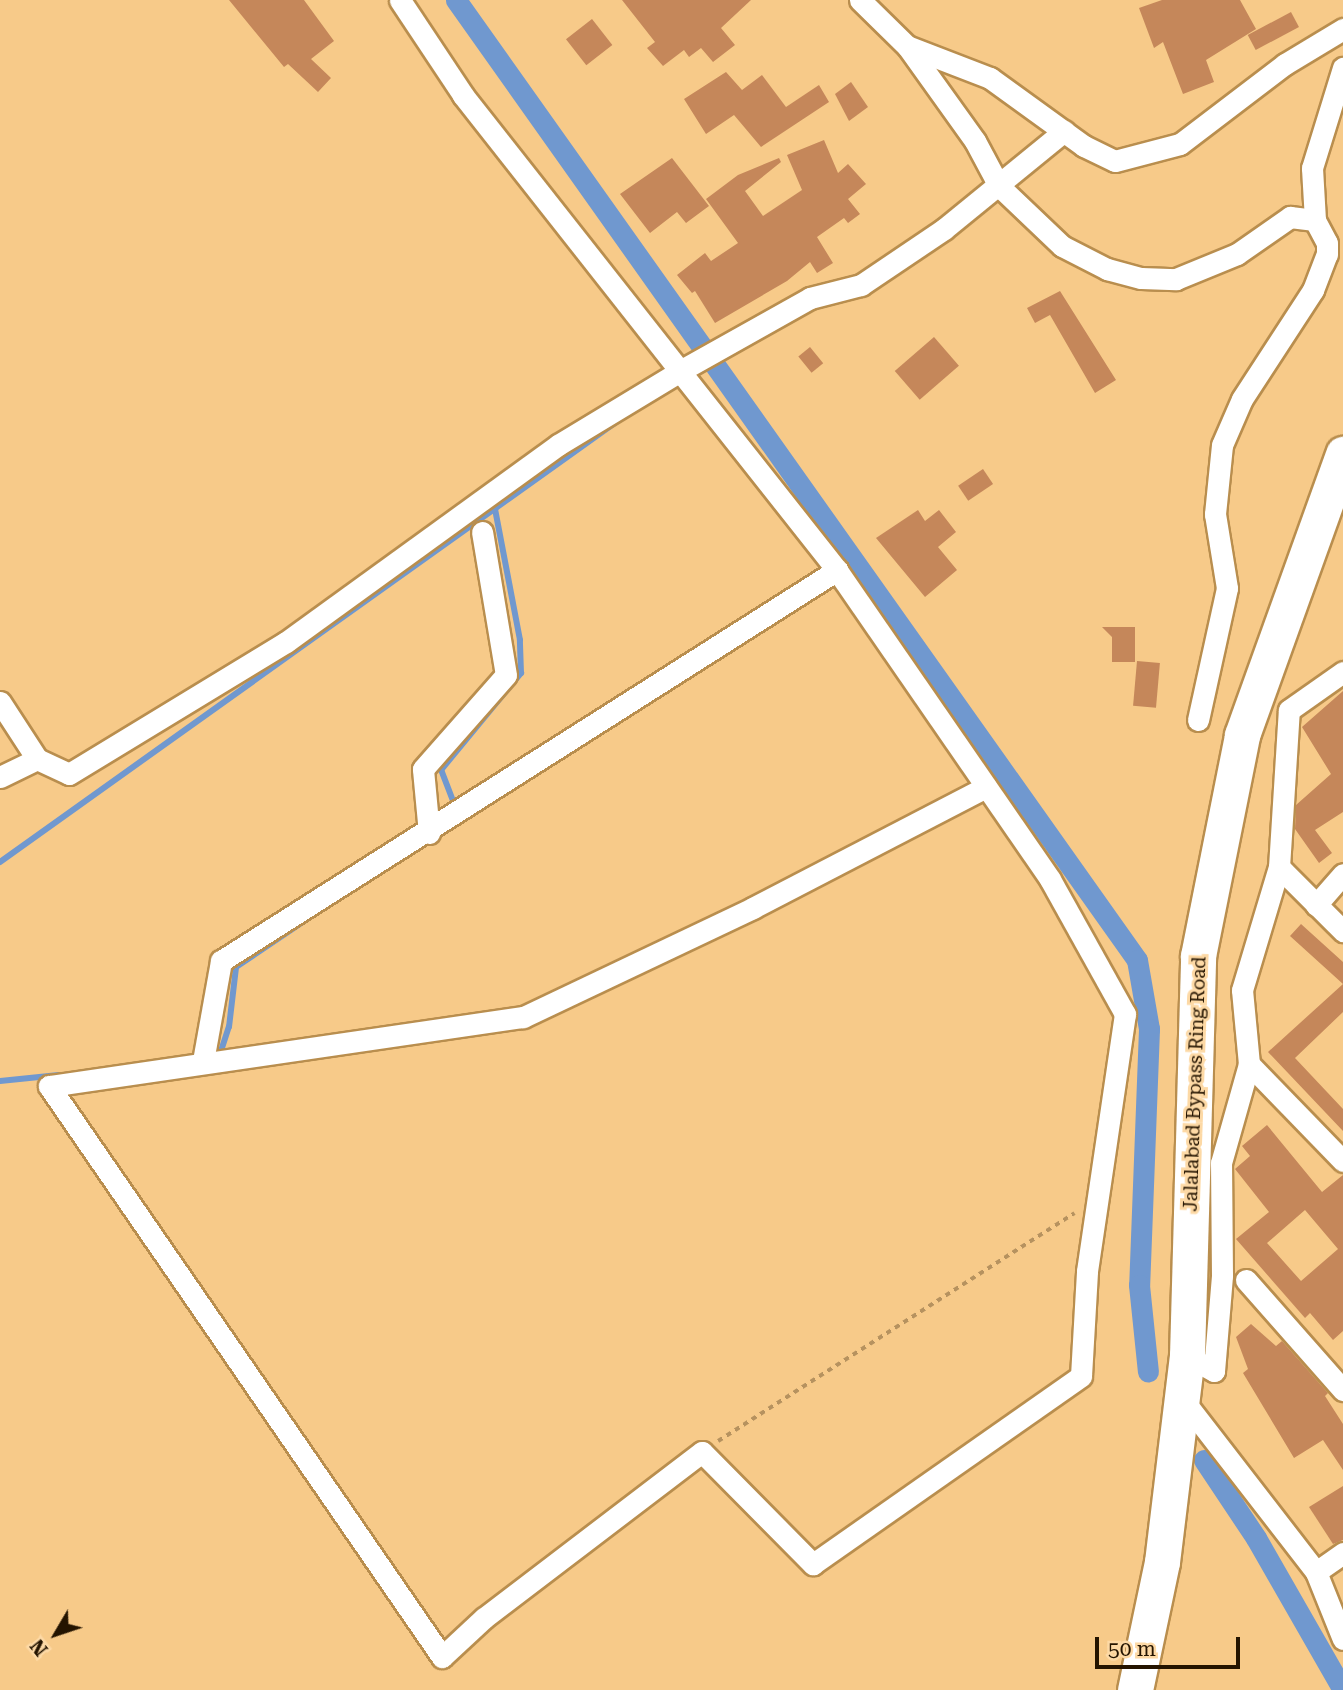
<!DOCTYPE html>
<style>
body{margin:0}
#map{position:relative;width:1343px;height:1690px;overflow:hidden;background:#f7ca89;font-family:"Roboto Serif",serif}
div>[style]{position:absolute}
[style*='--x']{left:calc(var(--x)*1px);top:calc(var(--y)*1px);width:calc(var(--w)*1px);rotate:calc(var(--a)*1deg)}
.stream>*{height:6px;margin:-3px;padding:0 3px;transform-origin:3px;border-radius:3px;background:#7098cf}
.canal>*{height:21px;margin:-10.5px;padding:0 10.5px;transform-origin:10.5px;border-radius:10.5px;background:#7098cf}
.building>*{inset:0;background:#c5875a;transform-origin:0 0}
.path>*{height:3.5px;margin-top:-1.75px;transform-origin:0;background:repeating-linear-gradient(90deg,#b6925f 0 5px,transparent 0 10px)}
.roads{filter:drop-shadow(2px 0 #b98e4e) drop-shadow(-2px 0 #b98e4e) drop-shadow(0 2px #b98e4e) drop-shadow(0 -2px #b98e4e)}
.minor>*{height:21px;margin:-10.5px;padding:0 10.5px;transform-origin:10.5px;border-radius:10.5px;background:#fff}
.trunk>*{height:35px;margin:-17.5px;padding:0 17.5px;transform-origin:17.5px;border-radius:17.5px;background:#fff}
span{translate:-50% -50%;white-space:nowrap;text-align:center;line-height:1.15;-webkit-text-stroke:6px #fdd9a5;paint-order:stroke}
.street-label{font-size:19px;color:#241400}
.north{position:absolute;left:21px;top:1599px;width:70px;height:70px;-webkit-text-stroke:5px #fdd9a5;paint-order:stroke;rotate:231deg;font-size:19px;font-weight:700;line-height:28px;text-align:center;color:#241400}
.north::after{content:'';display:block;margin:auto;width:24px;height:32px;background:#241400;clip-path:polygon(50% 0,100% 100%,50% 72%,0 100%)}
.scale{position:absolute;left:1095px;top:1637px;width:145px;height:32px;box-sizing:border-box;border:4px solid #241400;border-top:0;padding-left:9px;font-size:21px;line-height:24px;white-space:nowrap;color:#241400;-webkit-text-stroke:5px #fdd9a5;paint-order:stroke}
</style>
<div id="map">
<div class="stream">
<div style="--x:455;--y:806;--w:39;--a:-111"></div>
<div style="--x:441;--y:770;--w:126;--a:-50.5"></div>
<div style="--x:521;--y:673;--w:33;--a:-92"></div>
<div style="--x:520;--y:640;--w:133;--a:-100.8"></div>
<div style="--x:0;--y:862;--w:761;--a:-35.53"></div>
<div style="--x:219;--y:1057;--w:32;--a:-72"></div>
<div style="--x:229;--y:1027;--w:60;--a:-83.3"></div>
<div style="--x:236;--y:967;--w:89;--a:-34"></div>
<div style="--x:0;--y:1081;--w:59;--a:-5.8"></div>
</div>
<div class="canal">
<div style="--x:456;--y:0;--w:1177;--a:54.65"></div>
<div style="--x:1137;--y:960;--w:70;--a:80.1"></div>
<div style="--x:1149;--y:1029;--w:256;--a:92.2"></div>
<div style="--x:1139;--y:1285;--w:87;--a:84.1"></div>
<div style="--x:1204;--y:1460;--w:94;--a:56.3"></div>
<div style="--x:1256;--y:1538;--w:175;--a:60.2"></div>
</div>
<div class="building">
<div style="clip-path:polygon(229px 0,304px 0,334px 41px,311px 59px,331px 78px,318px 92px,288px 64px,284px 67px)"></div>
<div style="clip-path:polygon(622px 0,751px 0,721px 28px,735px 45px,713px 62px,701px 48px,689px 57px,684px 50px,663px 66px,647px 48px,655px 42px)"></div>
<div style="clip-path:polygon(1162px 0,1240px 0,1256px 29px,1206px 60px,1214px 82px,1183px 94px,1163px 42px,1154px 48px,1139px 8px)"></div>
<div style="left:1291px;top:12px;width:17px;height:49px;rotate:62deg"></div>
<div style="left:592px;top:19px;width:33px;height:33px;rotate:52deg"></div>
<div style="clip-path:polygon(726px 72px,742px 90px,762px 75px,786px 107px,819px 85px,829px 102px,761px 147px,734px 115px,706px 134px,684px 99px)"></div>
<div style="clip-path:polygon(851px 82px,868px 107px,849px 121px,835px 94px)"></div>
<div style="clip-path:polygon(824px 140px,838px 173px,848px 164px,866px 184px,848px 199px,860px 214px,848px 223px,844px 218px,817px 237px,833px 263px,817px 273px,810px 262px,787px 281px,715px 323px,695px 291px,692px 293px,677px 275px,705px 253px,711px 261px,738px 243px,706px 199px,738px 175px,779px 158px,781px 162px,745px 191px,763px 216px,802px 190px,787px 155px)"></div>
<div style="clip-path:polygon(672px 158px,709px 206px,686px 223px,677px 212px,650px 233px,620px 194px)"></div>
<div style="clip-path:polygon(1060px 291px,1116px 380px,1095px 393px,1050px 315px,1035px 323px,1027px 308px)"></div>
<div style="left:934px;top:337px;width:38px;height:52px;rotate:49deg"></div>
<div style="left:810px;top:347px;width:21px;height:15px;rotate:51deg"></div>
<div style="left:983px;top:469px;width:18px;height:30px;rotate:56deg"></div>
<div style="clip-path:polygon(918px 510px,925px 521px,939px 510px,956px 532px,938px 547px,957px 570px,925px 597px,876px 538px)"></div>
<div style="clip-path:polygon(1102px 627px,1135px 627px,1135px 662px,1112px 662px,1112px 637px)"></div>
<div style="left:1137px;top:661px;width:23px;height:45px;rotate:5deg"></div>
<div style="clip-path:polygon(1343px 691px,1343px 812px,1315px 830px,1332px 853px,1319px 863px,1295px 829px,1296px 805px,1331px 774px,1302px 727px)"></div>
<div style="clip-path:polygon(1301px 924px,1343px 962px,1343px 1012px,1295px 1058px,1343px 1109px,1343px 1131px,1268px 1052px,1343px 984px,1290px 936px)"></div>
<div style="clip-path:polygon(evenodd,1267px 1125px,1322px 1192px,1343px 1175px,1343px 1331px,1333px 1340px,1310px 1313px,1305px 1318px,1236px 1239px,1269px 1212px,1235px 1169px,1250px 1156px,1242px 1146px,1267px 1125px,1305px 1210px,1338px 1249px,1301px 1281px,1267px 1243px,1305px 1210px)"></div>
<div style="clip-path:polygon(1251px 1324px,1276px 1346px,1282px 1341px,1328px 1393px,1325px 1396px,1343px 1424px,1343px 1470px,1323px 1440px,1294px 1458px,1243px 1373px,1248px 1369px,1236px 1337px)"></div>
<div style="clip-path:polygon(1343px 1486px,1343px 1540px,1333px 1544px,1309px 1507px)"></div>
</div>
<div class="path">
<div style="--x:718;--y:1441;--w:423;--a:-32.6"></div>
</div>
<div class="roads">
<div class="minor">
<div style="--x:860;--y:0;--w:66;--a:44.4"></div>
<div style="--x:907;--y:46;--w:117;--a:54.4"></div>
<div style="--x:975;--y:141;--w:51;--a:61.9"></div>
<div style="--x:999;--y:186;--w:87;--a:43.6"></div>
<div style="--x:1062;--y:246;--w:51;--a:27.1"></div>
<div style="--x:1107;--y:269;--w:35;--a:15"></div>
<div style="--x:1141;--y:278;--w:35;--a:2"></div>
<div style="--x:1176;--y:279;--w:66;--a:-22.3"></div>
<div style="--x:1237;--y:254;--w:65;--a:-34.9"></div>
<div style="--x:1290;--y:217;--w:25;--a:7"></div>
<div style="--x:907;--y:46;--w:89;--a:21.1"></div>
<div style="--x:990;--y:78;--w:116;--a:35.9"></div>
<div style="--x:1084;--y:146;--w:34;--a:26"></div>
<div style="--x:1115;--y:161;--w:67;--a:-14.7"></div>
<div style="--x:1180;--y:144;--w:132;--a:-37.3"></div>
<div style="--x:1285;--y:64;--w:68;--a:-31.1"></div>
<div style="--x:0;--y:702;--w:68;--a:57"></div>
<div style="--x:1198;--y:720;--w:135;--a:-77.6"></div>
<div style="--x:1227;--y:588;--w:75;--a:-99.2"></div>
<div style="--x:1215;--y:514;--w:69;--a:-84.2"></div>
<div style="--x:1222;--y:445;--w:50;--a:-66.5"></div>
<div style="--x:1242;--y:399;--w:130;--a:-56.9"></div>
<div style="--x:1313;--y:290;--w:39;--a:-69"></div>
<div style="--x:1327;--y:254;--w:11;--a:-90"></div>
<div style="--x:1327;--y:243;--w:26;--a:-118"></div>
<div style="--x:1315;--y:220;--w:52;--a:-93.3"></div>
<div style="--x:1312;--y:168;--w:105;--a:-72.8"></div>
<div style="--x:0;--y:777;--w:41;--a:-25.9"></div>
<div style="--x:37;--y:759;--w:35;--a:25"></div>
<div style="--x:69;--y:774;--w:254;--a:-31.3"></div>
<div style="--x:286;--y:642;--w:336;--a:-35.9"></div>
<div style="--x:558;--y:445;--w:143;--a:-31.2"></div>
<div style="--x:680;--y:371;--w:351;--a:-128.2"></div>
<div style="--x:463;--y:95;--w:114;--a:-123.6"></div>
<div style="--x:986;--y:787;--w:263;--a:152.6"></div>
<div style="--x:753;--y:908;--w:255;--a:154.6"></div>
<div style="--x:523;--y:1017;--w:479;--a:171.7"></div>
<div style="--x:49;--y:1086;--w:693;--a:55.46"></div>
<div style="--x:442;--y:1657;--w:57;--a:-42.9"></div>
<div style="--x:484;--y:1618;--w:274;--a:-37.3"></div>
<div style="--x:702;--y:1452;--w:158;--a:45.3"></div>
<div style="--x:813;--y:1564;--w:327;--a:-35"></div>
<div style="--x:1081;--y:1376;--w:105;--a:-86.7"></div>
<div style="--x:1087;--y:1271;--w:260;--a:-81.6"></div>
<div style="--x:1125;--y:1014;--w:154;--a:-119.1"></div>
<div style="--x:1050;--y:879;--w:375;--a:-124.6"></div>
<div style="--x:837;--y:570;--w:253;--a:-128.3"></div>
<div style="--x:680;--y:371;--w:149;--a:-29.3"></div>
<div style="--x:810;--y:298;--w:53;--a:-14.3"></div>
<div style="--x:861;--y:285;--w:100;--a:-34"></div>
<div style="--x:944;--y:229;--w:155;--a:-39.2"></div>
<div style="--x:429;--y:833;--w:64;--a:-95.4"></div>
<div style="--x:423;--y:769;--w:125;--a:-48.6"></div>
<div style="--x:506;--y:675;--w:145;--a:-99.5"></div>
<div style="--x:1279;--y:867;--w:91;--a:45"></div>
<div style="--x:1316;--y:905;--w:41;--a:-48.9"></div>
<div style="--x:203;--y:1061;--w:102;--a:-79.8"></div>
<div style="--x:221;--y:961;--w:730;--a:-32.4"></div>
<div style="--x:1249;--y:1064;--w:135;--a:45.9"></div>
<div style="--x:1246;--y:1280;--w:147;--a:48.6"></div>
<div style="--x:1187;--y:1356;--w:31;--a:29"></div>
<div style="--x:1214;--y:1371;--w:96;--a:-85.2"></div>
<div style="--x:1222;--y:1275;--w:112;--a:-90.5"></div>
<div style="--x:1221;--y:1163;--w:103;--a:-74.2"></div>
<div style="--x:1249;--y:1064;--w:74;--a:-95.4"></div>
<div style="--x:1242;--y:990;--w:128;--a:-73.3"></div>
<div style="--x:1279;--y:867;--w:157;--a:-86.4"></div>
<div style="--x:1289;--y:710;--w:66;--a:-35.1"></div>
<div style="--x:1180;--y:1396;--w:222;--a:52.3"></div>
<div style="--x:1316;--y:1572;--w:72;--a:68.1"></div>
<div style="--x:1316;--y:1572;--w:33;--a:-35"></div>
</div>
<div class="trunk">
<div style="--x:1135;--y:1690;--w:131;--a:-78.1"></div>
<div style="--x:1162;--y:1562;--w:208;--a:-83.1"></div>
<div style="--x:1187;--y:1356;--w:400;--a:-88.4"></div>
<div style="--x:1198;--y:956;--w:225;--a:-78.7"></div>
<div style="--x:1242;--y:735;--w:299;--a:-70.2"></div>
</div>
</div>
<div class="street-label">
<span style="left:1195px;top:1084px;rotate:-88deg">Jalalabad Bypass Ring Road</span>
</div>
<div class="north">N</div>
<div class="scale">50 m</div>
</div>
